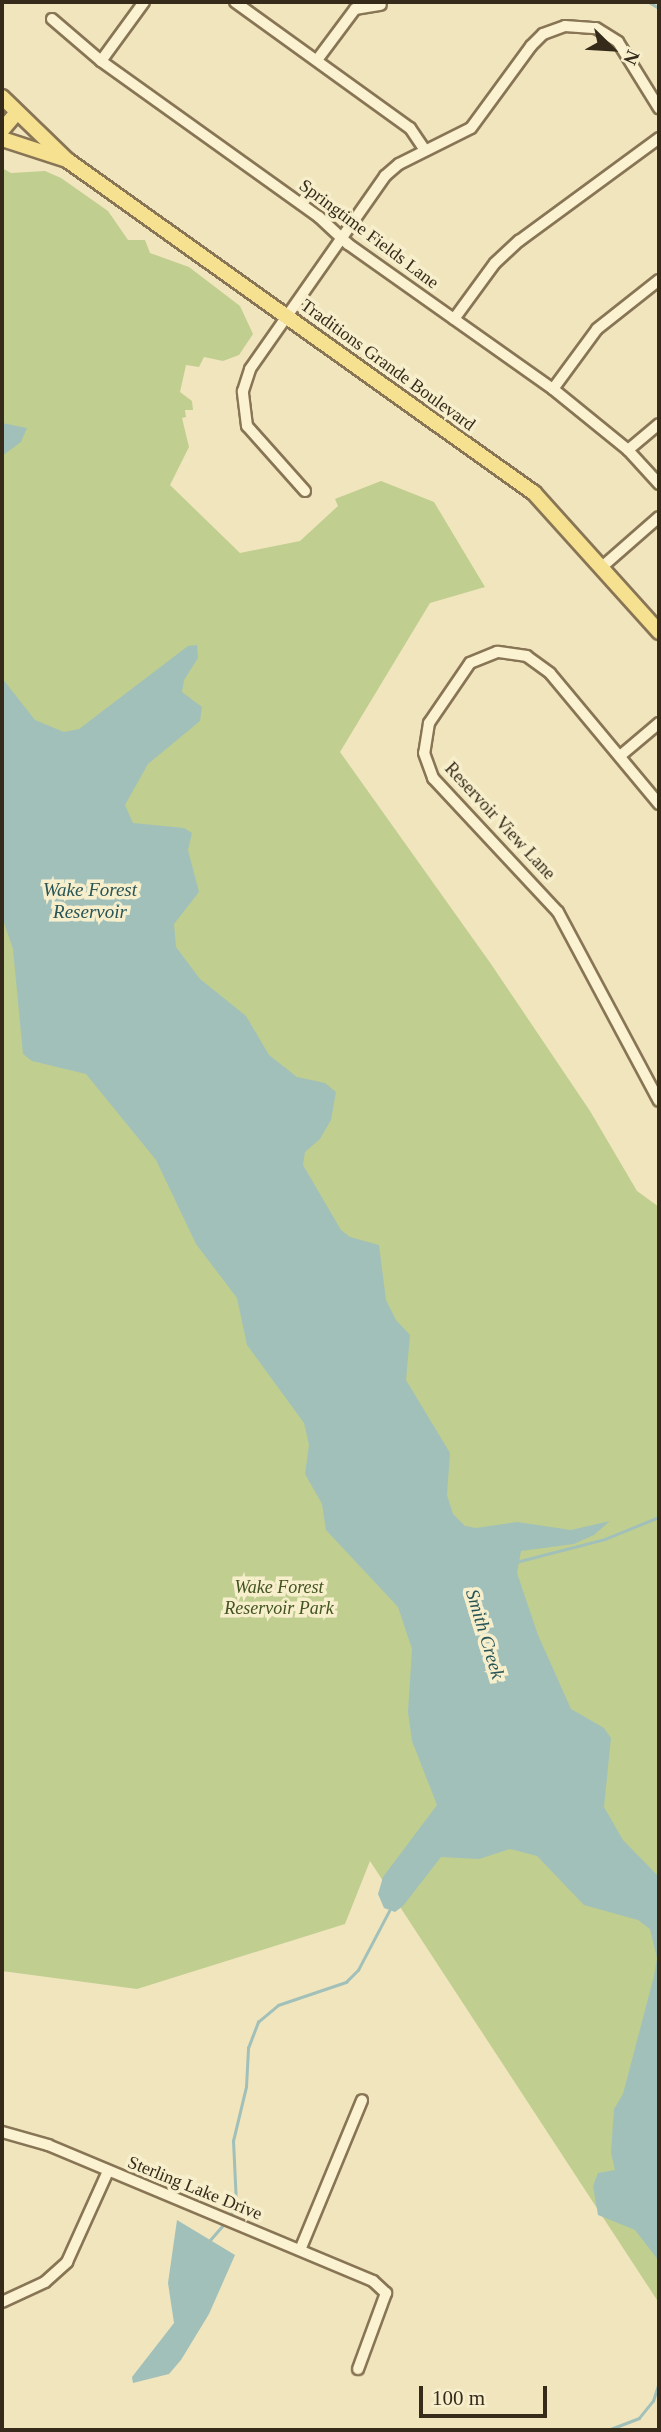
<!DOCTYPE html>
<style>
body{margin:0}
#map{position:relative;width:661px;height:2432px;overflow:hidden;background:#f0e5bc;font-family:"Times New Roman",serif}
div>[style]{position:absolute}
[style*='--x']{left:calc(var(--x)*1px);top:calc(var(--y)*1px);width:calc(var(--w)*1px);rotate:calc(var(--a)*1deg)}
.green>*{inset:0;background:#c0ce90}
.water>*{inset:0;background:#a1c0ba}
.stream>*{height:2.5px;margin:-1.25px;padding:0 1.25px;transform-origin:1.25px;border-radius:1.25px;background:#a1c0ba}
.roads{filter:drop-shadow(2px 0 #887555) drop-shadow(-2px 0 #887555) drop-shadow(0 2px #887555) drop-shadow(0 -2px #887555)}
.minor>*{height:10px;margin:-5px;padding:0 5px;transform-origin:5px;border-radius:5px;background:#faf2d0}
.major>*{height:14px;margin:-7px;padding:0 7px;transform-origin:7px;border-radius:7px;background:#f6e191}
span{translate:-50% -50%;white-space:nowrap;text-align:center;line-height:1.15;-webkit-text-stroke:7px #f7efcc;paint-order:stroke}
.street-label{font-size:18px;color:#362b1b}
.park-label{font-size:18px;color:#425420;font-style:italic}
.water-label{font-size:19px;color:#295557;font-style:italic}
.frame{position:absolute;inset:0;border:4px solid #362b1b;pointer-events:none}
.north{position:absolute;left:577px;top:14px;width:70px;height:70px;-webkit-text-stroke:5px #f7efcc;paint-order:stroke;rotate:114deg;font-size:19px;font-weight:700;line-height:28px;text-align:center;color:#362b1b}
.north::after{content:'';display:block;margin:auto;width:24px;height:32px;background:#362b1b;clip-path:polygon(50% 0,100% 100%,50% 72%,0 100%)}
.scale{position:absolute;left:419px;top:2386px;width:128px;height:32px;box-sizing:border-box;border:4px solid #362b1b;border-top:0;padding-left:9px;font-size:21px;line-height:24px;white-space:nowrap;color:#362b1b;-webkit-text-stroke:5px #f7efcc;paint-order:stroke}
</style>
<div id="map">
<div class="green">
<div style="clip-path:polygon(2px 168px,11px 173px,45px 171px,61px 178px,108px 211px,128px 240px,145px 240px,150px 253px,189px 267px,240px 306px,253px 334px,239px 355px,223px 361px,204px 357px,199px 367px,186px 365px,180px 392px,192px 401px,193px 410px,185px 410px,186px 417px,182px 418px,189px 447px,170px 485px,240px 553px,300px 541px,338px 506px,335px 499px,381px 481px,434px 502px,485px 587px,430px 603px,340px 752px,491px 964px,590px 1111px,637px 1191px,659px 1207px,659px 2303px,370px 1861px,345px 1924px,137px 1989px,2px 1971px)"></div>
</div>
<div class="water">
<div style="clip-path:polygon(2px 423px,27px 428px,21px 442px,2px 456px)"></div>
<div style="clip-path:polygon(197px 645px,198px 658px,184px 680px,182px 692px,202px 707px,200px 721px,148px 764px,125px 805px,133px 823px,184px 828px,192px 833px,188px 850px,199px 892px,174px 924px,176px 947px,200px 979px,246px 1016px,269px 1055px,297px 1077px,325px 1083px,336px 1092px,331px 1120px,320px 1139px,305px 1152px,303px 1165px,341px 1230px,350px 1237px,379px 1245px,386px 1300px,396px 1320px,410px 1335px,406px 1380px,450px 1453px,447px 1495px,453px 1514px,465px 1526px,476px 1528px,517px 1522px,571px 1530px,610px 1521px,594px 1535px,574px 1544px,521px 1551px,517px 1573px,538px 1635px,571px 1709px,604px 1728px,611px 1738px,604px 1807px,623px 1840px,659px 1877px,659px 2261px,635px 2230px,598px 2215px,593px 2186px,598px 2173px,615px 2170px,611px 2153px,614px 2109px,623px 2094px,654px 1976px,657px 1958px,650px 1929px,638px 1920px,584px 1905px,537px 1856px,510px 1849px,479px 1859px,441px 1857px,403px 1906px,395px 1912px,384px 1908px,378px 1894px,383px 1877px,437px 1805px,412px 1741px,408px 1712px,412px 1649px,398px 1607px,326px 1530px,322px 1504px,305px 1474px,309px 1445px,304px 1423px,247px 1345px,237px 1298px,196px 1244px,156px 1160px,86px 1074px,32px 1061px,23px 1054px,13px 949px,2px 917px,2px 678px,35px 720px,64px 732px,79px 729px,188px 646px)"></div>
<div style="clip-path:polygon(177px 2220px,235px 2255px,209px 2314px,181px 2360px,169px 2374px,133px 2383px,132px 2377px,174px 2323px,168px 2283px)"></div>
</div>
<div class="stream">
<div style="--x:649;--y:2;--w:12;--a:31"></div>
<div style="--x:516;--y:1562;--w:92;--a:-14.5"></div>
<div style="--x:605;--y:1539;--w:58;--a:-22.2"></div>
<div style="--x:230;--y:2216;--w:13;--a:-63"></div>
<div style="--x:236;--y:2204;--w:63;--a:-92.7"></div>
<div style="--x:233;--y:2141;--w:56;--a:-76.5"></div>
<div style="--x:246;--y:2087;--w:39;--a:-87"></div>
<div style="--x:248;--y:2048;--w:28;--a:-69"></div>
<div style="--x:258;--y:2022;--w:26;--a:-40"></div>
<div style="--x:278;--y:2005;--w:72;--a:-18.7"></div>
<div style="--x:346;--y:1982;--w:17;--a:-45"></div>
<div style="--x:358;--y:1970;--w:67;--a:-62.3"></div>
<div style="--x:210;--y:2240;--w:21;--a:-49"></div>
<div style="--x:608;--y:2430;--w:33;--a:-21"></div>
<div style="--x:639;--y:2418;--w:22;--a:-51"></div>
<div style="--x:653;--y:2401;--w:20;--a:-72"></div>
</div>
<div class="roads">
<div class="minor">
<div style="--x:235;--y:2;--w:216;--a:35.8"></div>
<div style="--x:410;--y:128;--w:27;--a:56"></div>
<div style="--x:52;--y:19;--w:65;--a:40.6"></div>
<div style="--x:101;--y:61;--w:268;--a:35.6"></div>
<div style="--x:319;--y:217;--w:40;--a:43"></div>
<div style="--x:348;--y:244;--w:251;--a:35.3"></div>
<div style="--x:553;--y:389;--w:97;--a:39.1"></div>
<div style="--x:628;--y:450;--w:46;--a:47.6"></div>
<div style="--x:317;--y:60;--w:64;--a:-53.3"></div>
<div style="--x:355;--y:9;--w:26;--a:-9"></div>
<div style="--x:101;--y:61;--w:73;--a:-53.9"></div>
<div style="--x:454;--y:319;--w:69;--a:-53.8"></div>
<div style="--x:495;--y:263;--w:33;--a:-43"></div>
<div style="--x:519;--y:241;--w:174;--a:-36.3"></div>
<div style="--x:553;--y:389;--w:74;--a:-53.7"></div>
<div style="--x:597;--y:329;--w:79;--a:-38.3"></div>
<div style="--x:628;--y:450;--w:40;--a:-40"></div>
<div style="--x:305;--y:491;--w:87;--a:-131.7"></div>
<div style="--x:247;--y:426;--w:35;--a:-97"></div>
<div style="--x:243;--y:391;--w:23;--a:-72"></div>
<div style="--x:250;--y:369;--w:236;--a:-55"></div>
<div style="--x:385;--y:176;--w:18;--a:-41"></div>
<div style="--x:399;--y:164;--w:80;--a:-26.6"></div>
<div style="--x:471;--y:128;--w:102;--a:-53.8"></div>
<div style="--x:531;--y:46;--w:17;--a:-45"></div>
<div style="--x:543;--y:34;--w:23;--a:-20"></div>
<div style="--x:565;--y:26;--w:31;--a:4"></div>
<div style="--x:596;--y:28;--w:26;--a:32"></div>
<div style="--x:618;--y:42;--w:78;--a:58.2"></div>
<div style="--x:603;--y:566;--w:74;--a:-41.2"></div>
<div style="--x:620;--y:756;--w:51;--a:-40.2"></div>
<div style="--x:659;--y:804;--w:170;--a:-129.8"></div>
<div style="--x:550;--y:673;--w:29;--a:-144"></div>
<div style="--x:527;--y:656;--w:30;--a:-172"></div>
<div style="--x:497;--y:652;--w:29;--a:158"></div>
<div style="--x:470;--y:663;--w:73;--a:124.3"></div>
<div style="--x:429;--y:723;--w:30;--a:99"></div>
<div style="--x:424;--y:753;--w:27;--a:70"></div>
<div style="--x:433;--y:778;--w:183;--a:47"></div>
<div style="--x:558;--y:912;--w:214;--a:61.9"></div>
<div style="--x:2;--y:2132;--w:48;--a:15.8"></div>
<div style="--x:48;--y:2145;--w:352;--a:22.7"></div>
<div style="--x:373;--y:2281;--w:18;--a:43"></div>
<div style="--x:386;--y:2293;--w:81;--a:110.2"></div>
<div style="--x:300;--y:2250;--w:162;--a:-67.5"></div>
<div style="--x:2;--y:2302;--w:47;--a:-24.9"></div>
<div style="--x:45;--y:2282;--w:30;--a:-42"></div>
<div style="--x:67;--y:2262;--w:100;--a:-65.7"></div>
</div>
<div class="major">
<div style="--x:2;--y:97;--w:91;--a:44.1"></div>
<div style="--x:67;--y:160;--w:574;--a:35.49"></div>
<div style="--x:534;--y:493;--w:187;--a:48"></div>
<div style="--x:2;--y:130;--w:23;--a:-50"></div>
<div style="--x:2;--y:139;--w:68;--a:17.9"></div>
</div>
</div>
<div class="street-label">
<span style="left:369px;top:234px;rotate:37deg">Springtime Fields Lane</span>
<span style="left:388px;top:365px;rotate:36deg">Traditions Grande Boulevard</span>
<span style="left:500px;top:821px;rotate:47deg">Reservoir View Lane</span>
<span style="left:195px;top:2188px;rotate:22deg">Sterling Lake Drive</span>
</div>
<div class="park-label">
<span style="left:279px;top:1598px">Wake Forest<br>Reservoir Park</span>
</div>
<div class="water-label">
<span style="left:90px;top:901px">Wake Forest<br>Reservoir</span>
<span style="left:485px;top:1634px;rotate:73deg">Smith Creek</span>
</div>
<div class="frame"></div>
<div class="north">N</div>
<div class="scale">100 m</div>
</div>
